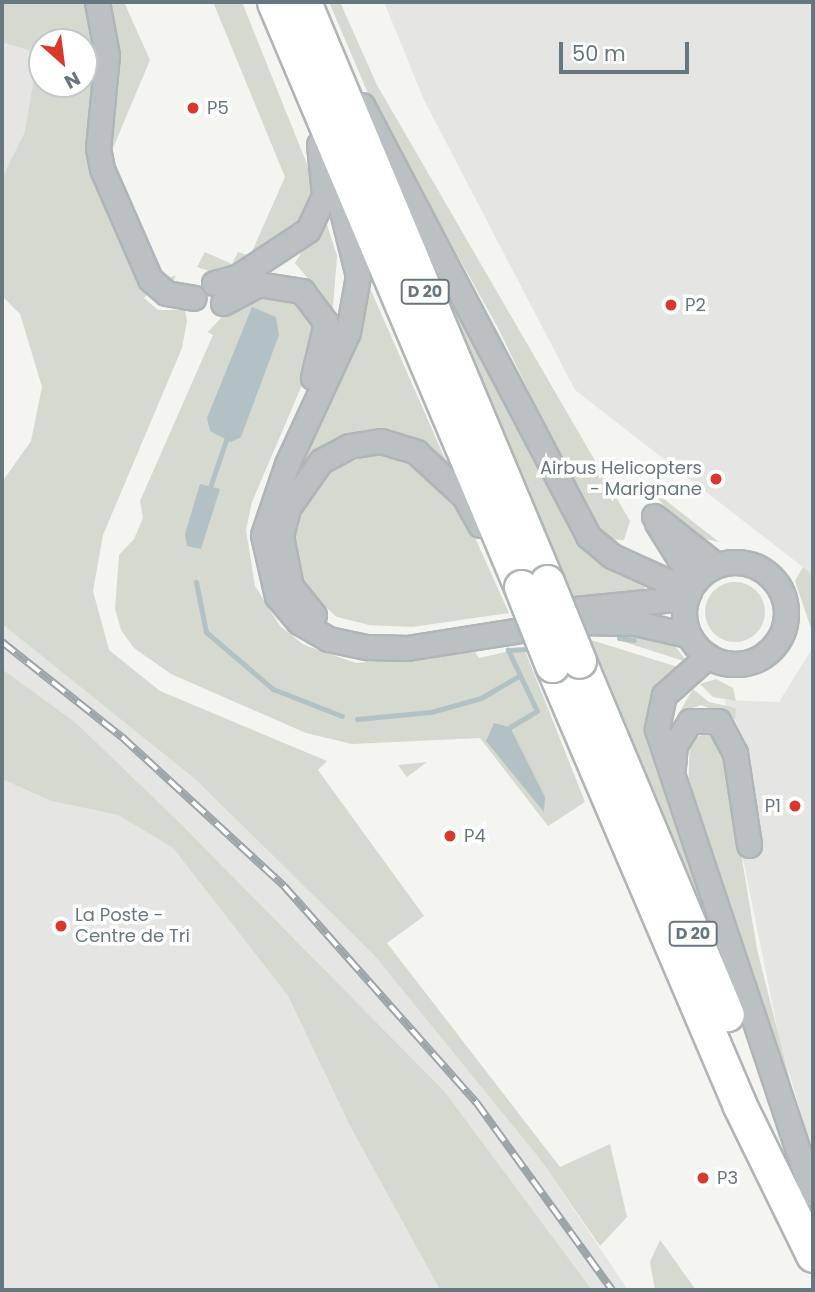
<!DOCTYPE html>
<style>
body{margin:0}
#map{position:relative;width:815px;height:1292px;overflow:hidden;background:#f4f4f1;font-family:Poppins,sans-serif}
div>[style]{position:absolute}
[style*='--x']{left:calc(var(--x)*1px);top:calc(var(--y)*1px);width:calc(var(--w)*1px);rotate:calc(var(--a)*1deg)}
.built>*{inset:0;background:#e5e5e4}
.green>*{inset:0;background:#d5d9d0}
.round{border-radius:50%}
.water>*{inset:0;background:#b2c2c4}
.stream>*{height:5px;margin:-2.5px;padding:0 2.5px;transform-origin:2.5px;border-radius:2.5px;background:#b2c2c4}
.roads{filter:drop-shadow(2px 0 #b0b5b7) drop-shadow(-2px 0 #b0b5b7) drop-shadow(0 2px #b0b5b7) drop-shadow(0 -2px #b0b5b7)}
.minor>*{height:23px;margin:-11.5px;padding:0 11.5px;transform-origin:11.5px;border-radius:11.5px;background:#bbc0c2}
.minor>.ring{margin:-11.5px;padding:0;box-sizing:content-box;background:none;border:23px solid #bbc0c2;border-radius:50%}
.highway>*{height:33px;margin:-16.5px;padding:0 16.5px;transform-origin:16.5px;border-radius:16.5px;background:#fff}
.rail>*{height:8px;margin-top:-4px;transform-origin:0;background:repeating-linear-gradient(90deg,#fff 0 16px,#9da5a8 0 32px);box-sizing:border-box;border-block:2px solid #9da5a8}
.bridges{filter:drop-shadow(2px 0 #b0b5b7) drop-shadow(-2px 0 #b0b5b7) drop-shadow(0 2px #b0b5b7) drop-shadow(0 -2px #b0b5b7)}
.highway-bridge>*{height:33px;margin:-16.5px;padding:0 16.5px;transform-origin:16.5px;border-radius:16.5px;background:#fff}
.dots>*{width:19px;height:19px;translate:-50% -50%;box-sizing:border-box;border:4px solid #fff;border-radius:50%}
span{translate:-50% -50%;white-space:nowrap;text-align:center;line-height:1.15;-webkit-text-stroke:7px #fff;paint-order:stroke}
.shield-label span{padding:2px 5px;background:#fff;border:2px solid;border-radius:5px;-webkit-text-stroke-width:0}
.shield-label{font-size:16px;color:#657880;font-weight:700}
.poi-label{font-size:18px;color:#657880}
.left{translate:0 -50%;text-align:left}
.right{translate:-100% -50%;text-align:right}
.frame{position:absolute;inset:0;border:4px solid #657880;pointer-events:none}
.north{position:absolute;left:28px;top:28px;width:70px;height:70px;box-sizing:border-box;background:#fff;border:2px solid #c1c9cc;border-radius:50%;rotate:152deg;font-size:19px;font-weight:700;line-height:28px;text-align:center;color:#657880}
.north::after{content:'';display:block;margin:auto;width:24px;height:32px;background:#d9382c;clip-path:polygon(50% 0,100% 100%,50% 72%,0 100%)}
.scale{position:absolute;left:559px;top:42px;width:130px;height:32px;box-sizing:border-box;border:4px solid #657880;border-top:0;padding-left:9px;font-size:21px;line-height:24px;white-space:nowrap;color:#657880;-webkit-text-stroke:5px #fff;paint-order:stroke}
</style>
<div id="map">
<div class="built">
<div style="clip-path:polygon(2px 2px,42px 42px,46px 84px,2px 188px)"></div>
<div style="clip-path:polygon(384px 2px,813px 2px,813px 575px,575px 390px,424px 100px)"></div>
<div style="clip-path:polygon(2px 624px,195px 779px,374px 955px,540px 1159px,628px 1290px,592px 1290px,445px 1092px,182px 825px,75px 723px,2px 669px)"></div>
<div style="clip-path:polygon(813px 647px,813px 1154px,780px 1042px,740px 844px,725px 700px,779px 702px)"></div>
<div style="clip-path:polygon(2px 779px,51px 801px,118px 815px,173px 848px,288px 996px,350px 1126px,440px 1290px,2px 1290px)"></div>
</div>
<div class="green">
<div style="clip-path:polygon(evenodd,2px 2px,86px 2px,97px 41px,88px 153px,148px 293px,144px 298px,158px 310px,185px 310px,187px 321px,182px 348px,103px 535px,93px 591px,109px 650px,160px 691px,327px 761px,318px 770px,424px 916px,387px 943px,560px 1167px,610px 1144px,627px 1217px,600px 1246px,540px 1159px,374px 955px,195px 779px,2px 624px,2px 482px,31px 441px,42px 387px,20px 314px,2px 296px,2px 178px,25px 132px,38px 53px,2px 42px,2px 2px,42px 42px,84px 42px,84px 84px,42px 84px,42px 42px)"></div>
<div style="clip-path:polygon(104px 2px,124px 2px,150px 60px,110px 155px,164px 280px,176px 275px,172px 285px,161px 283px,105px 158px)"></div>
<div style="clip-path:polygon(213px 2px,242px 2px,319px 194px,296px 234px,219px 274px,197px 267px,205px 252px,232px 264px,238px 252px,250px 256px,285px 177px)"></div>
<div style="clip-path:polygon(329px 2px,340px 2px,377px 85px,630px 521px,624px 540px,609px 539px,586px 510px,498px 328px,370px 98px)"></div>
<div style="clip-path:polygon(324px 215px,337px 256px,332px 319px,323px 296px,295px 263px)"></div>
<div style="clip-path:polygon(431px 252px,576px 540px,614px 572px,646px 584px,643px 593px,576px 605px,426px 255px)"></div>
<div style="clip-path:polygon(369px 286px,446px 461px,424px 446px,319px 451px,295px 471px)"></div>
<div style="clip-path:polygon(287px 290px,317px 318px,317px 350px,252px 502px,246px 530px,255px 586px,280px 626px,304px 645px,356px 663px,475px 652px,479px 658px,524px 648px,585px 802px,548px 826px,480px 738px,352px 744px,306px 733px,171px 674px,134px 648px,121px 630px,115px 609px,119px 555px,134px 539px,143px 518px,140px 501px,213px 335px,208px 332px,241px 296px)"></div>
<div style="clip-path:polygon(377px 452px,434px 475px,472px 531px,509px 613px,412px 627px,369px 625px,337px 617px,302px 586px,291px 525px,319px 474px)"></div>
<div style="clip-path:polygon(646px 485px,719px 542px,691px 536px)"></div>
<div style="clip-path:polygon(803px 567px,813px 575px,813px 634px,795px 581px)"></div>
<div class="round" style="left:705px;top:582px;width:60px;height:60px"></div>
<div style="clip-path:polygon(617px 635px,672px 642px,687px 662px,618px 640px)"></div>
<div style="clip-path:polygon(591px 640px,678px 667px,651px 699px,649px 734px,731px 966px,724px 968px)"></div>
<div style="clip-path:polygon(2px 669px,76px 723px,182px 825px,445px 1092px,592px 1290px,440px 1290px,350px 1126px,288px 996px,173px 848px,118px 815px,51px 801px,2px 779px)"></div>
<div style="clip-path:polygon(716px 679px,733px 688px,736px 701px,713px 697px,700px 684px)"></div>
<div style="clip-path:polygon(693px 689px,709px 702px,736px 708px,735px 719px,701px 705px,679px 713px)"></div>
<div style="clip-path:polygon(711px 731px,724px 752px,757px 949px,803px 1132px,688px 793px,690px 740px)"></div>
<div style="clip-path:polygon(427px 762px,407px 777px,398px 765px)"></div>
<div style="clip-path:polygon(660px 1240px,696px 1290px,655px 1290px,650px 1262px)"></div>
</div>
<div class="water">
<div style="clip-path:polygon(252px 307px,276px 317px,279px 335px,241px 437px,231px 442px,210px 431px,207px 418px)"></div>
<div style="clip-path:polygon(200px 484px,220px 489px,201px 549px,187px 546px,185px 534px)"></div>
<div style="clip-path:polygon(494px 723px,510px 727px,545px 797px,544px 812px,486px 741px)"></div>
</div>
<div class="stream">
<div style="--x:209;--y:490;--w:53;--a:-71.2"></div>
<div style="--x:196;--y:582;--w:51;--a:78.7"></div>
<div style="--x:206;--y:632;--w:88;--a:40.4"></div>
<div style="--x:273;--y:689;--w:74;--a:21.4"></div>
<div style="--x:619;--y:638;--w:15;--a:8"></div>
<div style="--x:357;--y:719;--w:74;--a:-5.4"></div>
<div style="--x:431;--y:712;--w:52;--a:-15.6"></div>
<div style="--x:481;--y:698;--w:44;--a:-30.1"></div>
<div style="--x:510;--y:727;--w:31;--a:-31"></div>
<div style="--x:537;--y:711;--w:68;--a:-115.4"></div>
<div style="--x:508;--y:650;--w:18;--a:-3"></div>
</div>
<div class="roads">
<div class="minor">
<div style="--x:97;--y:2;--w:54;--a:79.3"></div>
<div style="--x:107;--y:55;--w:93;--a:95.5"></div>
<div style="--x:98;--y:148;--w:21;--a:79"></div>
<div style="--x:102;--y:169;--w:120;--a:66.4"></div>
<div style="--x:150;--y:279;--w:21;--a:41"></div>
<div style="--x:166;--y:293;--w:28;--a:10"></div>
<div style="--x:362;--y:105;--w:487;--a:62.3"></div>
<div style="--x:588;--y:536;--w:31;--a:40"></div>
<div style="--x:612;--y:556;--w:85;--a:24.4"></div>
<div style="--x:335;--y:183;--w:96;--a:76.1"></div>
<div style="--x:358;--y:276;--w:57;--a:100.1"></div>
<div style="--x:348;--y:332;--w:145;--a:114.8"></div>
<div style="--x:287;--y:464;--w:75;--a:108.7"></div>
<div style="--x:263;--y:535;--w:63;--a:77.1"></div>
<div style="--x:277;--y:596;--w:34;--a:50"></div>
<div style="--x:299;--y:622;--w:34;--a:30"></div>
<div style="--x:328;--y:639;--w:40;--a:12"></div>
<div style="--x:367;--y:647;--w:40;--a:1.4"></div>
<div style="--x:407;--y:648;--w:110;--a:-8.9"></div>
<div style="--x:214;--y:283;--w:24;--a:-15"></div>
<div style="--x:237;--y:277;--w:85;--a:-33.5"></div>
<div style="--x:308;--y:230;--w:38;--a:-65"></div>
<div style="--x:324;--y:195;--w:51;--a:-95.6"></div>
<div style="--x:223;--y:303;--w:40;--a:-28"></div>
<div style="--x:258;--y:284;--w:45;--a:9"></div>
<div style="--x:302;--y:291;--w:40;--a:53"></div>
<div style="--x:326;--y:323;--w:56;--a:103.5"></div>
<div style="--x:654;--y:516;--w:79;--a:38.3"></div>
<div style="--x:657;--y:523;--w:70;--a:57.9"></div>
<div class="ring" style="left:684px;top:562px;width:79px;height:79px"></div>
<div style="--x:575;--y:609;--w:112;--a:-5.7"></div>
<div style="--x:314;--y:615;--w:36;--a:-129"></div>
<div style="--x:291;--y:587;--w:52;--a:-101.1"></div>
<div style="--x:281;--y:536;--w:29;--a:-76"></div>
<div style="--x:288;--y:508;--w:57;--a:-54.9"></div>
<div style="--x:321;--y:461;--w:32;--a:-28"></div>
<div style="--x:349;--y:446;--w:32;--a:-9"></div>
<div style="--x:381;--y:441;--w:37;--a:17"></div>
<div style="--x:416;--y:452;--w:65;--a:42.5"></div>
<div style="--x:464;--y:496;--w:33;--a:61"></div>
<div style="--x:580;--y:622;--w:55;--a:1"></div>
<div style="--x:635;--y:623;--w:54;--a:12.8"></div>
<div style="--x:708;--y:656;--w:59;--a:138.4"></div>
<div style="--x:664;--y:695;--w:35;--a:102"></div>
<div style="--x:657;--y:729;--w:490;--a:71.5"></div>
<div style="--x:673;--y:767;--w:22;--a:-85"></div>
<div style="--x:675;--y:745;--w:28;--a:-58"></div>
<div style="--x:690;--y:721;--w:28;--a:0"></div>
<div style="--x:718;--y:721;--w:36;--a:62"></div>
<div style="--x:735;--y:753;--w:93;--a:81.3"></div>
</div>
<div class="highway">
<div style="--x:274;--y:2;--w:635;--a:67.11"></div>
<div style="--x:304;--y:2;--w:629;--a:67.27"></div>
<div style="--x:579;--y:661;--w:383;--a:67.3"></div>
<div style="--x:552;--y:665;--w:477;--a:66.9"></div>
<div style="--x:739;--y:1104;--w:168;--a:63.9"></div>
</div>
</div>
<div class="rail">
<div style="--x:2;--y:642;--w:153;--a:38.4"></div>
<div style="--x:122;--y:737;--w:220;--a:42.6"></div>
<div style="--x:284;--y:886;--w:289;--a:48.4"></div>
<div style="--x:476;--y:1102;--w:232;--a:54.1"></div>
</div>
<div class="bridges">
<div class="highway-bridge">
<div style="--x:547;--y:582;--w:85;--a:67.9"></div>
<div style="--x:521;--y:587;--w:84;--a:68.3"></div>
</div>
</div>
<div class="dots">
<div style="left:193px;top:108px;background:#d9382c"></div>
<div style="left:671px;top:305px;background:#d9382c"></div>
<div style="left:716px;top:479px;background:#d9382c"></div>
<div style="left:795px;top:806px;background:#d9382c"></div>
<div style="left:450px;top:836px;background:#d9382c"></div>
<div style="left:61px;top:926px;background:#d9382c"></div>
<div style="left:703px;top:1178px;background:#d9382c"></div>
</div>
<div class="shield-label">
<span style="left:425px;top:292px">D 20</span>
<span style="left:693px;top:934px">D 20</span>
</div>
<div class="poi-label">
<span class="left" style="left:207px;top:108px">P5</span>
<span class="left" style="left:685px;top:305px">P2</span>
<span class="right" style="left:702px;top:479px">Airbus Helicopters<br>- Marignane</span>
<span class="right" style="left:781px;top:806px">P1</span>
<span class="left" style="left:464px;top:836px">P4</span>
<span class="left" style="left:75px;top:926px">La Poste -<br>Centre de Tri</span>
<span class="left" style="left:717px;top:1178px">P3</span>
</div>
<div class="frame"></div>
<div class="north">N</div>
<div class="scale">50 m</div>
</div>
